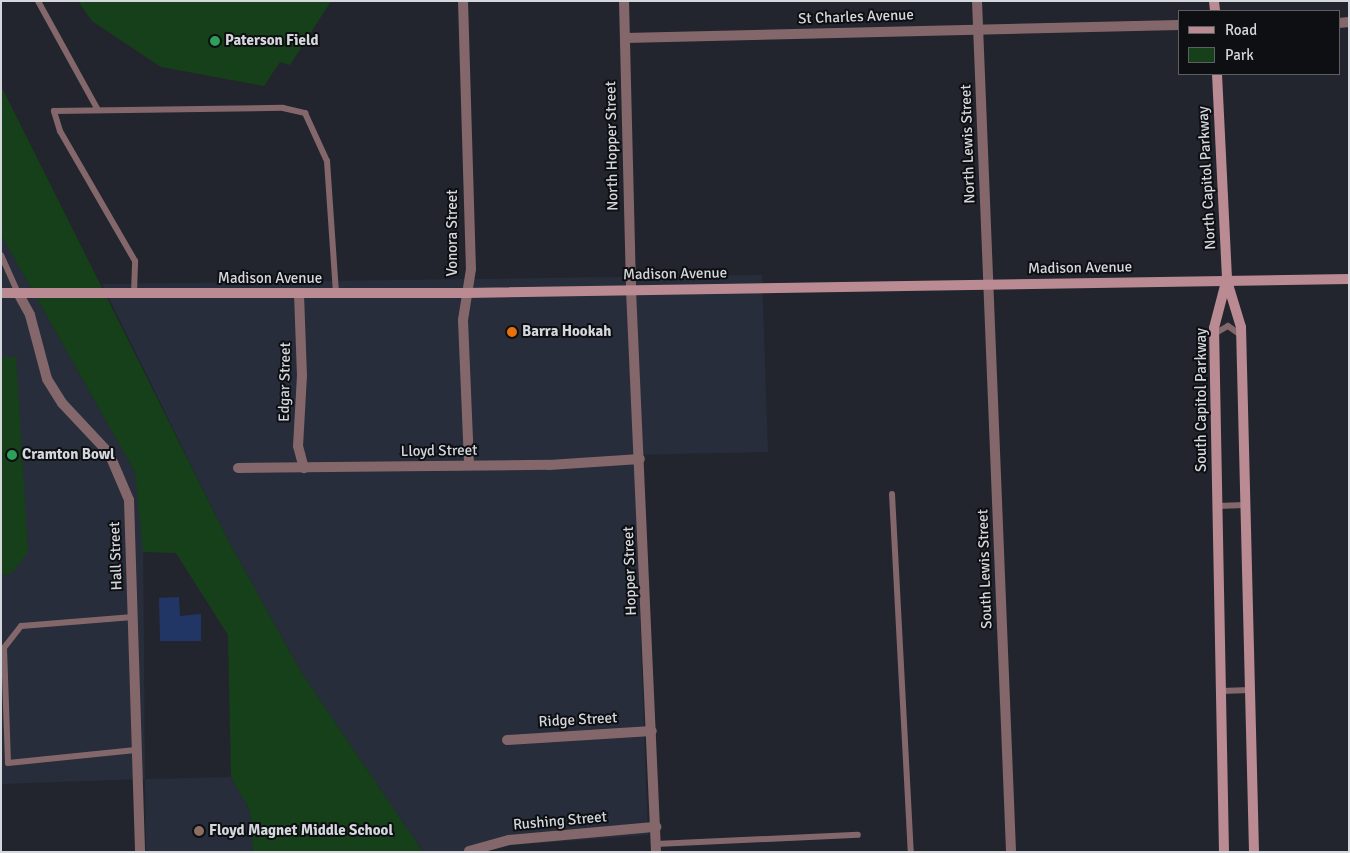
<!DOCTYPE html>
<style>
body{margin:0}
#map{position:relative;width:1350px;height:853px;overflow:hidden;background:#22252d;font-family:Signika,sans-serif}
div>[style]{position:absolute}
[style*='--x']{left:calc(var(--x)*1px);top:calc(var(--y)*1px);width:calc(var(--w)*1px);rotate:calc(var(--a)*1deg)}
.built>*{inset:0;background:#272d3a}
.green>*{inset:0;background:#164019}
.water>*{inset:0;background:#223665}
.lane>*{height:6px;margin:-3px;padding:0 3px;transform-origin:3px;border-radius:3px;background:#84676b}
.street>*{height:10px;margin:-5px;padding:0 5px;transform-origin:5px;border-radius:5px;background:#84676b}
.secondary>*{height:10px;margin:-5px;padding:0 5px;transform-origin:5px;border-radius:5px;background:#ba8b92}
.dots>*{width:14px;height:14px;translate:-50% -50%;box-sizing:border-box;border:2px solid #0d0f12;border-radius:50%}
span{translate:-50% -50%;white-space:nowrap;text-align:center;line-height:1.15;-webkit-text-stroke:4px #0d0f12;paint-order:stroke}
.street-label{font-size:15px;color:#d4d7dc}
.poi-label{font-size:15px;color:#d4d7dc;font-weight:700}
.left{translate:0 -50%;text-align:left}
.frame{position:absolute;inset:0;border:2px solid #d4d7dc;pointer-events:none}
.legend{position:absolute;left:1178px;top:10px;width:162px;height:65px;box-sizing:border-box;background:#0d0f12;border:1px solid #5d5f63;margin:0;padding:6px 9px;list-style:none;font-size:15px;color:#d4d7dc}
.legend li{display:flex;align-items:center;gap:10px;height:25px}
.legend b{width:25px;border:1px solid #5d5f63}
</style>
<div id="map">
<div class="built">
<div style="clip-path:polygon(1px 235px,135px 472px,143px 527px,145px 779px,231px 777px,250px 811px,253px 852px,146px 852px,145px 779px,1px 784px)"></div>
<div style="clip-path:polygon(762px 275px,768px 452px,634px 455px,648px 835px,489px 847px,478px 852px,423px 852px,301px 672px,228px 540px,102px 284px)"></div>
</div>
<div class="green">
<div style="clip-path:polygon(78px 1px,331px 1px,290px 65px,280px 62px,264px 86px,161px 67px,92px 21px)"></div>
<div style="clip-path:polygon(1px 86px,228px 540px,301px 672px,423px 852px,253px 852px,250px 811px,231px 777px,228px 635px,176px 553px,143px 552px,135px 472px,1px 235px)"></div>
<div style="clip-path:polygon(1px 357px,16px 357px,28px 552px,11px 574px,1px 575px)"></div>
</div>
<div class="water">
<div style="clip-path:polygon(179px 597px,180px 616px,201px 614px,201px 641px,160px 641px,159px 598px)"></div>
</div>
<div class="lane">
<div style="--x:38;--y:1;--w:124;--a:61.2"></div>
<div style="--x:1;--y:255;--w:42;--a:65.9"></div>
<div style="--x:134;--y:293;--w:32;--a:-88"></div>
<div style="--x:135;--y:261;--w:150;--a:-120"></div>
<div style="--x:60;--y:131;--w:21;--a:-107"></div>
<div style="--x:54;--y:111;--w:229;--a:-0.8"></div>
<div style="--x:283;--y:108;--w:23;--a:13"></div>
<div style="--x:305;--y:113;--w:53;--a:65.4"></div>
<div style="--x:327;--y:161;--w:133;--a:86.1"></div>
<div style="--x:1214;--y:334;--w:16;--a:-30"></div>
<div style="--x:1228;--y:326;--w:16;--a:35"></div>
<div style="--x:892;--y:494;--w:359;--a:87"></div>
<div style="--x:1217;--y:506;--w:28;--a:-2"></div>
<div style="--x:133;--y:617;--w:112;--a:175.4"></div>
<div style="--x:21;--y:626;--w:28;--a:128"></div>
<div style="--x:4;--y:648;--w:115;--a:88"></div>
<div style="--x:8;--y:763;--w:128;--a:-5.8"></div>
<div style="--x:1221;--y:691;--w:29;--a:-2"></div>
<div style="--x:656;--y:844;--w:202;--a:-2.6"></div>
</div>
<div class="street">
<div style="--x:463;--y:1;--w:268;--a:88.3"></div>
<div style="--x:471;--y:269;--w:52;--a:98.9"></div>
<div style="--x:463;--y:320;--w:145;--a:87.6"></div>
<div style="--x:624;--y:1;--w:289;--a:88.6"></div>
<div style="--x:631;--y:290;--w:563;--a:87.45"></div>
<div style="--x:977;--y:1;--w:852;--a:87.71"></div>
<div style="--x:1339;--y:23;--w:10;--a:-6"></div>
<div style="--x:625;--y:38;--w:554;--a:-1.34"></div>
<div style="--x:18;--y:293;--w:25;--a:61"></div>
<div style="--x:30;--y:315;--w:66;--a:75.1"></div>
<div style="--x:47;--y:379;--w:28;--a:58"></div>
<div style="--x:62;--y:403;--w:69;--a:46.8"></div>
<div style="--x:109;--y:453;--w:51;--a:66.9"></div>
<div style="--x:129;--y:500;--w:352;--a:88.2"></div>
<div style="--x:299;--y:294;--w:81;--a:87.9"></div>
<div style="--x:302;--y:375;--w:71;--a:93.2"></div>
<div style="--x:298;--y:446;--w:23;--a:75"></div>
<div style="--x:238;--y:468;--w:311;--a:-0.6"></div>
<div style="--x:549;--y:465;--w:91;--a:-3.8"></div>
<div style="--x:507;--y:740;--w:145;--a:-3.6"></div>
<div style="--x:469;--y:851;--w:41;--a:-15.4"></div>
<div style="--x:509;--y:840;--w:148;--a:-5.1"></div>
</div>
<div class="secondary">
<div style="--x:1214;--y:1;--w:10;--a:84"></div>
<div style="--x:1217;--y:74;--w:207;--a:87.2"></div>
<div style="--x:1227;--y:281;--w:48;--a:73.1"></div>
<div style="--x:1241;--y:327;--w:525;--a:88.58"></div>
<div style="--x:1;--y:293;--w:466;--a:0"></div>
<div style="--x:467;--y:293;--w:882;--a:-0.91"></div>
<div style="--x:1224;--y:852;--w:524;--a:-91.09"></div>
<div style="--x:1214;--y:328;--w:48;--a:-75.4"></div>
</div>
<div class="dots">
<div style="left:215px;top:41px;background:#2e9e5b"></div>
<div style="left:512px;top:332px;background:#e8710a"></div>
<div style="left:12px;top:455px;background:#2e9e5b"></div>
<div style="left:199px;top:831px;background:#8d6e63"></div>
</div>
<div class="street-label">
<span style="left:856px;top:17px;rotate:-2deg">St Charles Avenue</span>
<span style="left:968px;top:144px;rotate:-92deg">North Lewis Street</span>
<span style="left:612px;top:146px;rotate:-91deg">North Hopper Street</span>
<span style="left:1207px;top:178px;rotate:-93deg">North Capitol Parkway</span>
<span style="left:453px;top:233px;rotate:-90deg">Vonora Street</span>
<span style="left:1080px;top:268px;rotate:-1deg">Madison Avenue</span>
<span style="left:675px;top:274px;rotate:-1deg">Madison Avenue</span>
<span style="left:270px;top:279px">Madison Avenue</span>
<span style="left:285px;top:382px;rotate:-89deg">Edgar Street</span>
<span style="left:1202px;top:400px;rotate:-90deg">South Capitol Parkway</span>
<span style="left:439px;top:451px;rotate:-1deg">Lloyd Street</span>
<span style="left:116px;top:556px;rotate:-92deg">Hall Street</span>
<span style="left:985px;top:569px;rotate:-92deg">South Lewis Street</span>
<span style="left:630px;top:571px;rotate:-92deg">Hopper Street</span>
<span style="left:578px;top:720px;rotate:-3deg">Ridge Street</span>
<span style="left:560px;top:821px;rotate:-5deg">Rushing Street</span>
</div>
<div class="poi-label">
<span class="left" style="left:225px;top:41px">Paterson Field</span>
<span class="left" style="left:522px;top:332px">Barra Hookah</span>
<span class="left" style="left:22px;top:455px">Cramton Bowl</span>
<span class="left" style="left:209px;top:831px">Floyd Magnet Middle School</span>
</div>
<div class="frame"></div>
<ul class="legend">
<li><b style="height:6px;background:#ba8b92"></b>Road</li>
<li><b style="height:14px;background:#164019"></b>Park</li>
</ul>
</div>
